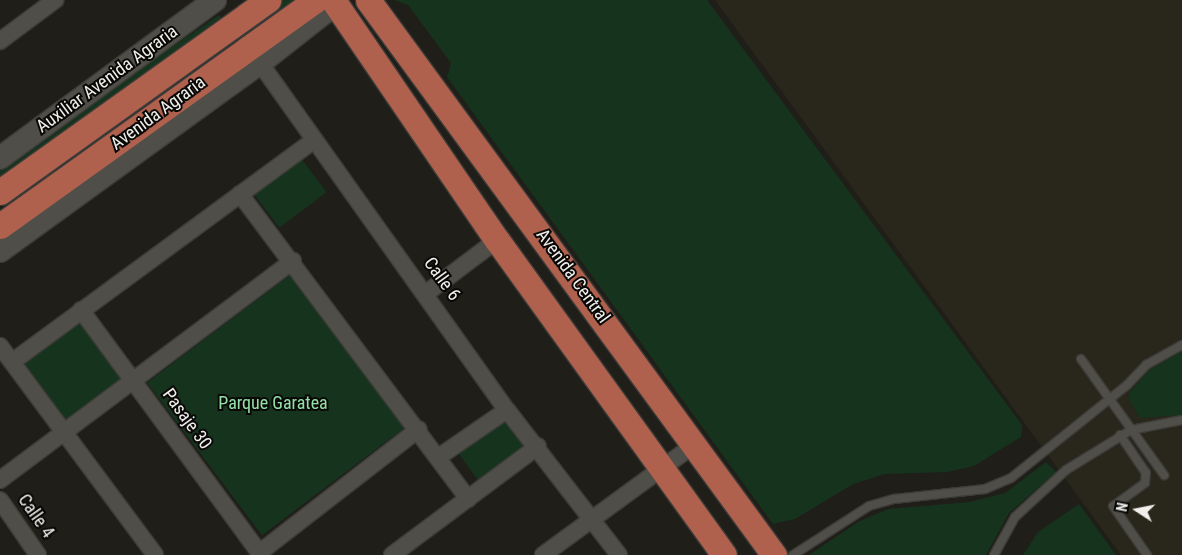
<!DOCTYPE html>
<style>
body{margin:0}
#map{position:relative;width:1182px;height:555px;overflow:hidden;background:#201e19;font-family:"Roboto Condensed",sans-serif}
div>[style]{position:absolute}
[style*='--x']{left:calc(var(--x)*1px);top:calc(var(--y)*1px);width:calc(var(--w)*1px);rotate:calc(var(--a)*1deg)}
.built>*{inset:0;background:#29261b}
.green>*{inset:0;background:#16331e;transform-origin:0 0}
.roads{filter:drop-shadow(1px 0 #3c3b38) drop-shadow(-1px 0 #3c3b38) drop-shadow(0 1px #3c3b38) drop-shadow(0 -1px #3c3b38)}
.lane>*{height:8px;margin:-4px;padding:0 4px;transform-origin:4px;border-radius:4px;background:#4f4e48}
.street>*{height:16px;margin:-8px;padding:0 8px;transform-origin:8px;border-radius:8px;background:#4f4e48}
.secondary>*{height:22px;margin:-11px;padding:0 11px;transform-origin:11px;border-radius:11px;background:#4f4e48}
.primary>*{height:25px;margin:-12.5px;padding:0 12.5px;transform-origin:12.5px;border-radius:12.5px;background:#b0614d}
span{translate:-50% -50%;white-space:nowrap;text-align:center;line-height:1.15;-webkit-text-stroke:4px #090806;paint-order:stroke}
.street-label{font-size:18px;color:#f0efeb}
.park-label{font-size:18px;color:#91e1a6}
.north{position:absolute;left:1112px;top:485px;width:50px;height:50px;-webkit-text-stroke:4px #090806;paint-order:stroke;rotate:281deg;font-size:14px;font-weight:700;line-height:20px;text-align:center;color:#f0efeb}
.north::after{content:'';display:block;margin:auto;width:18px;height:22px;background:#f0efeb;clip-path:polygon(50% 0,100% 100%,50% 72%,0 100%)}
</style>
<div id="map">
<div class="built">
<div style="clip-path:polygon(715px 0,1182px 0,1182px 555px,1121px 555px)"></div>
</div>
<div class="green">
<div style="clip-path:polygon(272px 0,302px 0,249px 39px,238px 24px)"></div>
<div style="clip-path:polygon(394px 0,707px 0,1022px 425px,1021px 437px,974px 466px,948px 472px,885px 474px,853px 484px,795px 519px,773px 524px,447px 77px,451px 63px,408px 5px)"></div>
<div style="left:219px;top:15px;width:11px;height:271px;rotate:56deg"></div>
<div style="left:300px;top:157px;width:44px;height:59px;rotate:53deg"></div>
<div style="left:290px;top:275px;width:191px;height:179px;rotate:53deg"></div>
<div style="left:82px;top:320px;width:71px;height:74px;rotate:54deg"></div>
<div style="clip-path:polygon(1182px 351px,1182px 415px,1140px 418px,1128px 399px,1130px 392px,1148px 371px)"></div>
<div style="left:508px;top:416px;width:37px;height:62px;rotate:54deg"></div>
<div style="clip-path:polygon(1046px 462px,1056px 472px,1009px 513px,986px 555px,809px 555px,858px 522px,888px 509px,970px 502px,1005px 493px)"></div>
<div style="clip-path:polygon(1079px 504px,1116px 555px,1023px 555px,1038px 532px)"></div>
</div>
<div class="roads">
<div class="lane">
<div style="--x:1081;--y:359;--w:143;--a:54.4"></div>
<div style="--x:1120;--y:435;--w:46;--a:55.6"></div>
<div style="--x:1146;--y:473;--w:10;--a:96"></div>
<div style="--x:1145;--y:483;--w:39;--a:144"></div>
<div style="--x:1113;--y:506;--w:60;--a:55.2"></div>
<div style="--x:793;--y:555;--w:90;--a:-32.8"></div>
<div style="--x:869;--y:506;--w:26;--a:-16"></div>
<div style="--x:894;--y:499;--w:92;--a:-6.3"></div>
<div style="--x:985;--y:489;--w:28;--a:-23"></div>
<div style="--x:1011;--y:478;--w:149;--a:-38.7"></div>
<div style="--x:1127;--y:385;--w:28;--a:-46"></div>
<div style="--x:1146;--y:365;--w:41;--a:-29.1"></div>
<div style="--x:994;--y:555;--w:43;--a:-61.1"></div>
<div style="--x:1015;--y:517;--w:69;--a:-42.7"></div>
<div style="--x:1066;--y:470;--w:76;--a:-31.6"></div>
<div style="--x:1131;--y:430;--w:52;--a:-11.1"></div>
</div>
<div class="street">
<div style="--x:0;--y:41;--w:69;--a:-36.7"></div>
<div style="--x:260;--y:63;--w:426;--a:54.6"></div>
<div style="--x:507;--y:410;--w:183;--a:52.3"></div>
<div style="--x:240;--y:194;--w:381;--a:53.2"></div>
<div style="--x:428;--y:292;--w:86;--a:-37"></div>
<div style="--x:81;--y:310;--w:304;--a:53.7"></div>
<div style="--x:0;--y:346;--w:260;--a:53.4"></div>
<div style="--x:12;--y:362;--w:375;--a:-36.3"></div>
<div style="--x:440;--y:456;--w:81;--a:-34.5"></div>
<div style="--x:0;--y:480;--w:366;--a:-36.8"></div>
<div style="--x:0;--y:500;--w:67;--a:55.4"></div>
<div style="--x:259;--y:553;--w:202;--a:-37.8"></div>
<div style="--x:392;--y:555;--w:182;--a:-36.7"></div>
<div style="--x:543;--y:555;--w:187;--a:-36.1"></div>
</div>
<div class="secondary">
<div style="--x:0;--y:158;--w:267;--a:-36.3"></div>
<div style="--x:0;--y:251;--w:321;--a:-35.9"></div>
<div style="--x:260;--y:63;--w:83;--a:-38.1"></div>
<div style="--x:325;--y:12;--w:12;--a:-85"></div>
</div>
<div class="primary">
<div style="--x:333;--y:0;--w:291;--a:55.7"></div>
<div style="--x:497;--y:240;--w:388;--a:54.2"></div>
<div style="--x:368;--y:0;--w:688;--a:53.81"></div>
<div style="--x:0;--y:192;--w:330;--a:-35.6"></div>
<div style="--x:0;--y:226;--w:388;--a:-35.6"></div>
</div>
</div>
<div class="street-label">
<span style="left:107px;top:79px;rotate:-36deg">Auxiliar Avenida Agraria</span>
<span style="left:158px;top:113px;rotate:-36deg">Avenida Agraria</span>
<span style="left:573px;top:276px;rotate:54deg">Avenida Central</span>
<span style="left:442px;top:279px;rotate:54deg">Calle 6</span>
<span style="left:187px;top:419px;rotate:54deg">Pasaje 30</span>
<span style="left:36px;top:516px;rotate:55deg">Calle 4</span>
</div>
<div class="park-label">
<span style="left:273px;top:403px">Parque Garatea</span>
</div>
<div class="north">N</div>
</div>
